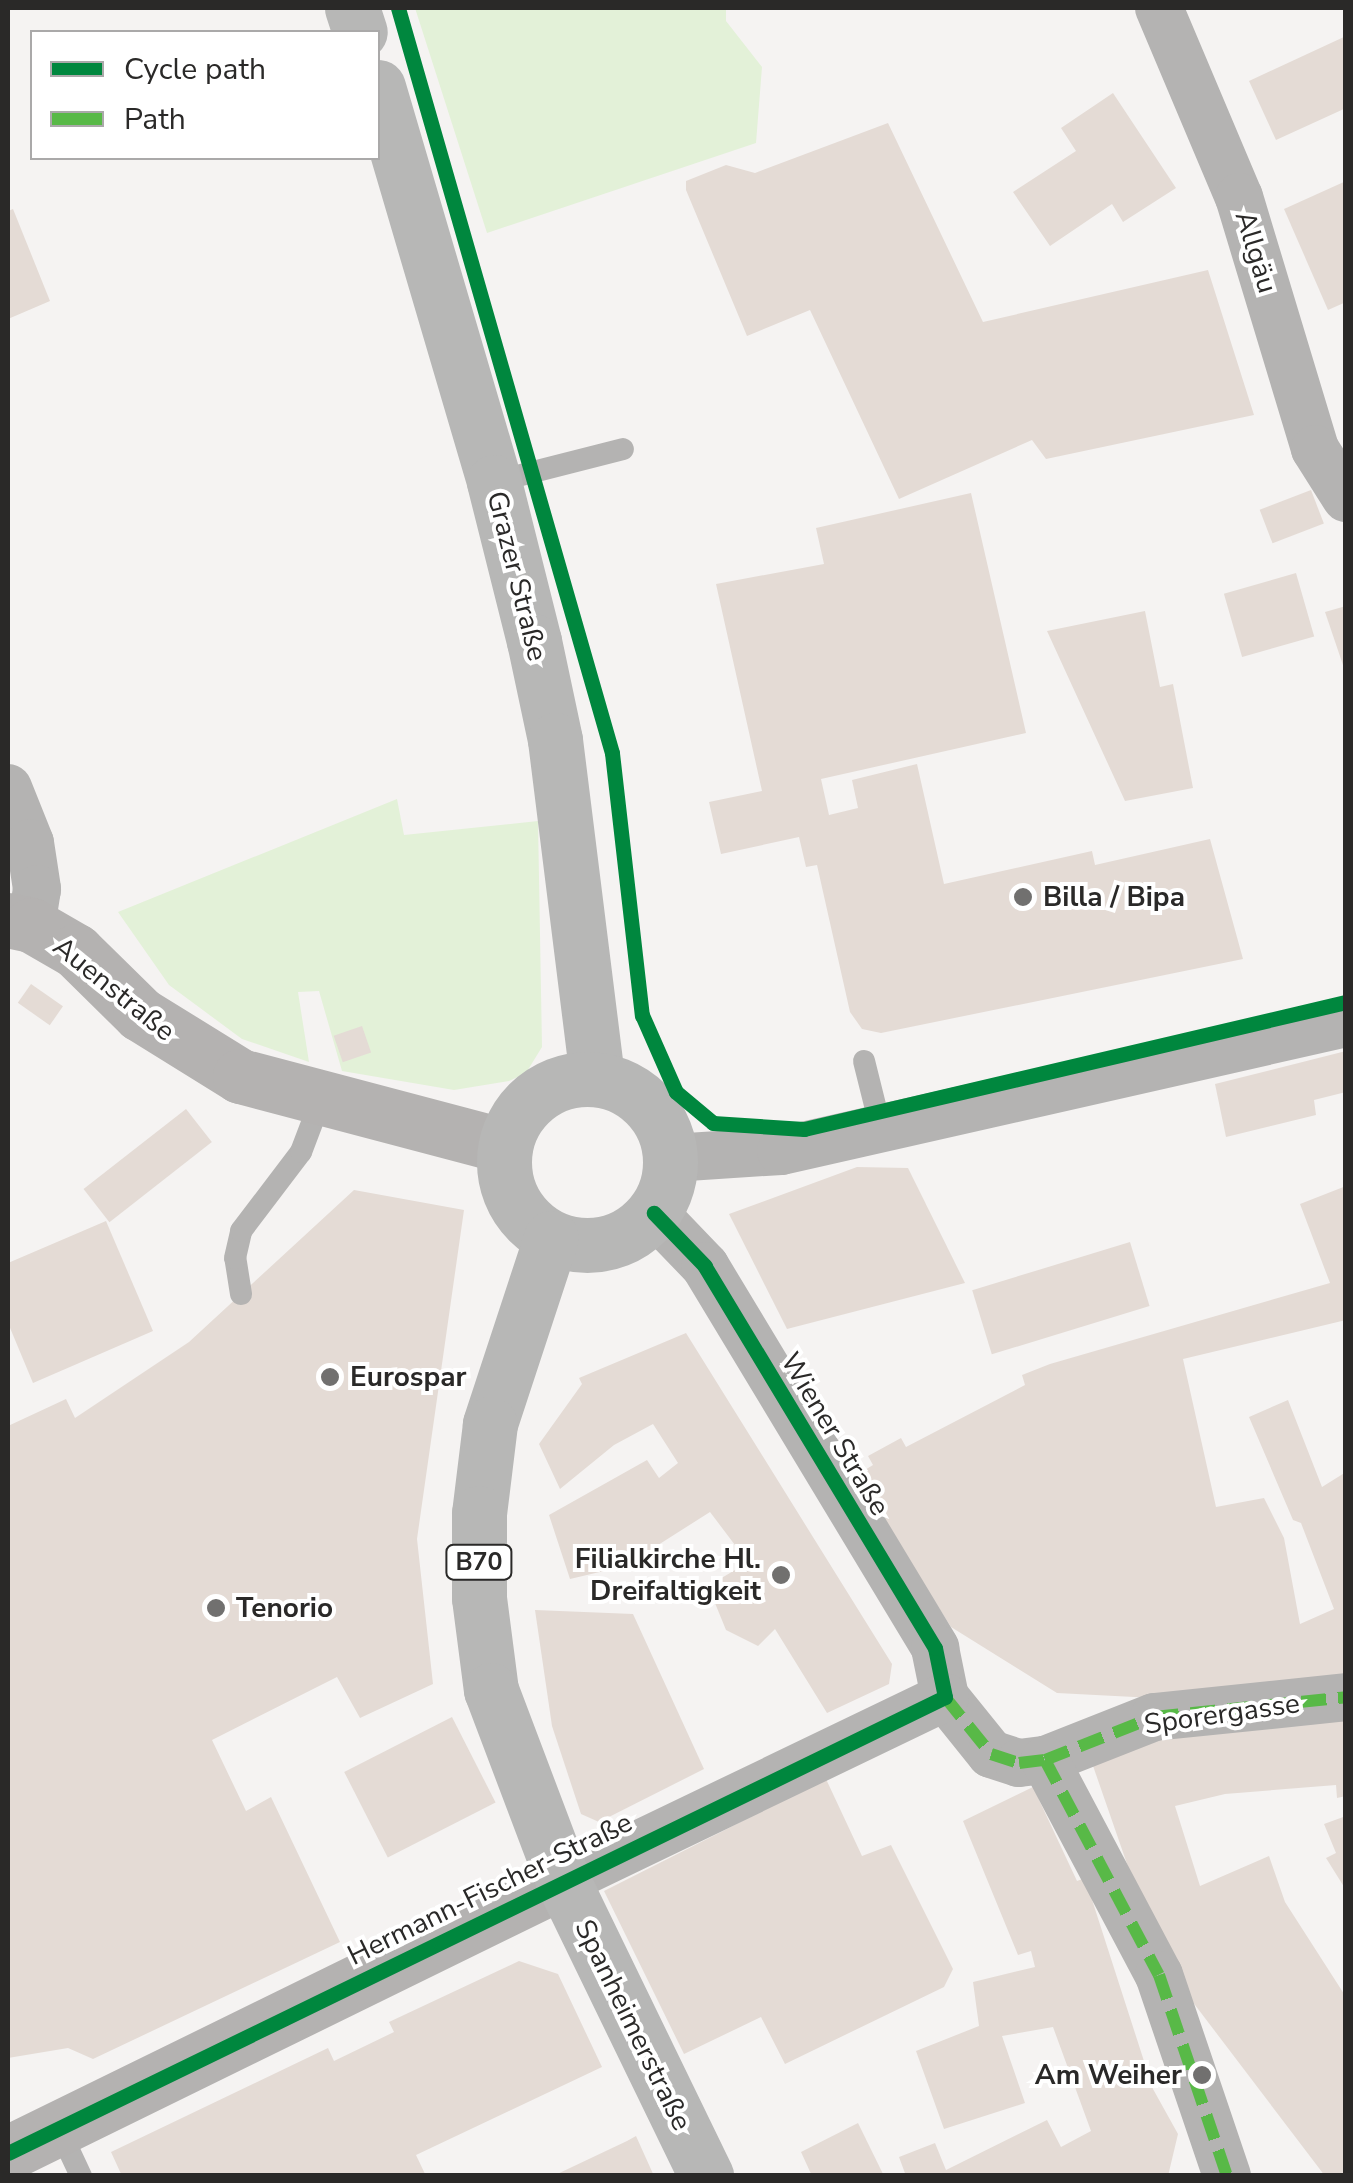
<!DOCTYPE html>
<meta charset="utf-8">
<style>
body{margin:0}
#map{position:relative;width:1353px;height:2183px;overflow:hidden;background:#f5f3f2;font-family:"Nunito Sans",sans-serif}
div>[style]{position:absolute}
[style*='--x']{left:calc(var(--x)*1px);top:calc(var(--y)*1px);width:calc(var(--w)*1px);rotate:calc(var(--a)*1deg)}
.green>*{inset:0;background:#e3f1d8}
.building>*{inset:0;background:#e4dbd5;transform-origin:0 0}
.lane>*{height:22px;margin:-11px;padding:0 11px;transform-origin:11px;border-radius:11px;background:#b4b3b2}
.street>*{height:48px;margin:-24px;padding:0 24px;transform-origin:24px;border-radius:24px;background:#b4b3b2}
.secondary>*{height:55px;margin:-27.5px;padding:0 27.5px;transform-origin:27.5px;border-radius:27.5px;background:#b4b2b1}
.primary>*{height:55px;margin:-27.5px;padding:0 27.5px;transform-origin:27.5px;border-radius:27.5px;background:#b7b7b6}
.primary>.ring{margin:-27.5px;padding:0;box-sizing:content-box;background:none;border:55px solid #b7b7b6;border-radius:50%}
.quiet>*{height:12px;margin-top:-6px;transform-origin:0;background:repeating-linear-gradient(90deg,#58b947 0 25px,transparent 0 37px)}
.cycleway>*{height:15px;margin:-7.5px;padding:0 7.5px;transform-origin:7.5px;border-radius:7.5px;background:#00873e}
.dots>*{width:28px;height:28px;translate:-50% -50%;box-sizing:border-box;border:5px solid #fff;border-radius:50%}
span{translate:-50% -50%;white-space:nowrap;text-align:center;line-height:1.15;-webkit-text-stroke:8px #fff;paint-order:stroke}
.shield-label span{padding:2px 8px;background:#fff;border:2px solid;border-radius:8px;-webkit-text-stroke-width:0}
.shield-label{font-size:25px;color:#2a2928;font-weight:700}
.street-label{font-size:28px;color:#2a2928}
.poi-label{font-size:28px;color:#2a2928;font-weight:700}
.left{translate:0 -50%;text-align:left}
.right{translate:-100% -50%;text-align:right}
.frame{position:absolute;inset:0;border:10px solid #2a2928;pointer-events:none}
.legend{position:absolute;left:30px;top:30px;width:350px;height:130px;box-sizing:border-box;background:#fff;border:2px solid #aaa9a9;margin:0;padding:12px 18px;list-style:none;font-size:30px;color:#2a2928}
.legend li{display:flex;align-items:center;gap:20px;height:50px}
.legend b{width:50px;border:2px solid #aaa9a9}
</style>
<div id="map">
<div class="green">
<div style="clip-path:polygon(415px 8px,726px 8px,726px 21px,762px 67px,756px 143px,487px 233px)"></div>
<div style="clip-path:polygon(397px 799px,404px 835px,538px 821px,542px 1047px,526px 1073px,509px 1081px,454px 1090px,342px 1071px,319px 991px,298px 992px,309px 1062px,242px 1039px,169px 985px,118px 912px)"></div>
</div>
<div class="building">
<div style="clip-path:polygon(1346px 36px,1346px 108px,1276px 140px,1249px 81px)"></div>
<div style="clip-path:polygon(1113px 93px,1176px 188px,1123px 222px,1112px 204px,1050px 246px,1013px 192px,1076px 151px,1061px 128px)"></div>
<div style="clip-path:polygon(888px 123px,983px 322px,1208px 270px,1254px 415px,1046px 459px,1032px 440px,899px 499px,810px 310px,747px 336px,686px 190px,686px 181px,726px 165px,755px 173px)"></div>
<div style="clip-path:polygon(1346px 181px,1346px 302px,1328px 310px,1284px 209px)"></div>
<div style="clip-path:polygon(13px 209px,50px 301px,8px 319px,8px 211px)"></div>
<div style="left:1311px;top:490px;width:36px;height:55px;rotate:69deg"></div>
<div style="clip-path:polygon(971px 493px,1026px 733px,821px 779px,829px 815px,858px 808px,852px 780px,917px 764px,944px 884px,1092px 851px,1095px 865px,1210px 839px,1243px 959px,881px 1033px,862px 1029px,850px 1012px,817px 865px,806px 867px,799px 837px,721px 854px,709px 802px,762px 791px,716px 584px,824px 564px,816px 528px)"></div>
<div style="left:1296px;top:573px;width:66px;height:75px;rotate:74deg"></div>
<div style="clip-path:polygon(1346px 606px,1346px 671px,1345px 671px,1325px 612px)"></div>
<div style="clip-path:polygon(1145px 611px,1160px 687px,1173px 684px,1193px 788px,1125px 801px,1047px 631px)"></div>
<div style="left:31px;top:984px;width:39px;height:23px;rotate:35deg"></div>
<div style="left:362px;top:1026px;width:28px;height:30px;rotate:71deg"></div>
<div style="clip-path:polygon(1346px 1051px,1346px 1092px,1314px 1100px,1316px 1115px,1226px 1137px,1215px 1084px)"></div>
<div style="left:186px;top:1109px;width:42px;height:130px;rotate:52deg"></div>
<div style="clip-path:polygon(857px 1167px,908px 1168px,965px 1283px,787px 1329px,729px 1214px)"></div>
<div style="clip-path:polygon(1346px 1186px,1346px 1320px,1183px 1359px,1216px 1507px,1264px 1498px,1284px 1538px,1300px 1624px,1334px 1609px,1301px 1523px,1293px 1520px,1249px 1417px,1288px 1400px,1322px 1487px,1346px 1472px,1346px 1684px,1173px 1699px,1057px 1693px,951px 1627px,855px 1476px,873px 1465px,868px 1456px,901px 1438px,906px 1447px,1025px 1385px,1022px 1375px,1050px 1364px,1330px 1283px,1300px 1204px)"></div>
<div style="clip-path:polygon(354px 1190px,464px 1210px,417px 1539px,433px 1684px,360px 1718px,337px 1677px,212px 1740px,246px 1811px,271px 1797px,340px 1942px,93px 2059px,68px 2048px,8px 2058px,8px 1426px,66px 1399px,75px 1418px,189px 1342px)"></div>
<div style="clip-path:polygon(106px 1221px,153px 1331px,33px 1383px,8px 1323px,8px 1263px)"></div>
<div style="left:1130px;top:1242px;width:67px;height:165px;rotate:73deg"></div>
<div style="clip-path:polygon(686px 1333px,892px 1664px,889px 1684px,827px 1713px,775px 1629px,758px 1646px,726px 1630px,708px 1586px,735px 1570px,738px 1549px,710px 1512px,625px 1566px,570px 1579px,549px 1515px,647px 1460px,659px 1478px,678px 1463px,653px 1424px,614px 1445px,560px 1489px,539px 1444px,582px 1384px,579px 1378px)"></div>
<div style="clip-path:polygon(535px 1610px,633px 1614px,704px 1769px,599px 1822px,581px 1814px,552px 1726px)"></div>
<div style="left:452px;top:1717px;width:96px;height:121px;rotate:63deg"></div>
<div style="clip-path:polygon(1346px 1718px,1346px 1796px,1337px 1798px,1336px 1785px,1225px 1794px,1175px 1806px,1200px 1886px,1269px 1856px,1285px 1902px,1346px 1997px,1346px 2176px,1325px 2176px,1192px 2001px,1142px 1907px,1092px 1763px,1165px 1737px)"></div>
<div style="clip-path:polygon(826px 1779px,862px 1856px,891px 1845px,953px 1969px,944px 1987px,785px 2064px,761px 2017px,684px 2054px,604px 1891px)"></div>
<div style="clip-path:polygon(1033px 1787px,1077px 1881px,1085px 1878px,1153px 2089px,1178px 2134px,1168px 2176px,906px 2176px,899px 2157px,935px 2143px,946px 2170px,1047px 2120px,1061px 2147px,1091px 2131px,1053px 2027px,1002px 2036px,1025px 2103px,944px 2129px,916px 2051px,979px 2026px,973px 1982px,1035px 1967px,1031px 1951px,1018px 1955px,963px 1821px)"></div>
<div style="clip-path:polygon(1346px 1816px,1346px 1890px,1326px 1858px,1336px 1853px,1324px 1824px)"></div>
<div style="clip-path:polygon(519px 1961px,558px 1974px,602px 2067px,416px 2155px,426px 2176px,122px 2176px,111px 2152px,328px 2048px,334px 2061px,394px 2032px,389px 2022px)"></div>
<div style="clip-path:polygon(858px 2123px,884px 2176px,812px 2176px,801px 2152px)"></div>
<div style="clip-path:polygon(636px 2136px,654px 2176px,553px 2176px,627px 2141px)"></div>
</div>
<div class="lane">
<div style="--x:494;--y:482;--w:133;--a:-14.3"></div>
<div style="--x:864;--y:1061;--w:70;--a:76"></div>
<div style="--x:241;--y:1294;--w:36;--a:-99"></div>
<div style="--x:235;--y:1258;--w:28;--a:-77"></div>
<div style="--x:241;--y:1231;--w:99;--a:-52.8"></div>
<div style="--x:301;--y:1152;--w:53;--a:-69.2"></div>
<div style="--x:59;--y:2129;--w:52;--a:64.9"></div>
</div>
<div class="street">
<div style="--x:1159;--y:8;--w:205;--a:67.1"></div>
<div style="--x:1239;--y:197;--w:263;--a:73.2"></div>
<div style="--x:1315;--y:449;--w:58;--a:57.7"></div>
<div style="--x:8;--y:788;--w:59;--a:68.2"></div>
<div style="--x:30;--y:843;--w:47;--a:81.3"></div>
<div style="--x:37;--y:889;--w:36;--a:99"></div>
<div style="--x:672;--y:1158;--w:109;--a:-3.7"></div>
<div style="--x:781;--y:1151;--w:579;--a:-12.76"></div>
<div style="--x:654;--y:1213;--w:74;--a:46.1"></div>
<div style="--x:705;--y:1266;--w:446;--a:58.9"></div>
<div style="--x:935;--y:1648;--w:50;--a:78.5"></div>
<div style="--x:945;--y:1697;--w:73;--a:51.1"></div>
<div style="--x:991;--y:1754;--w:29;--a:18"></div>
<div style="--x:1019;--y:1763;--w:26;--a:-7"></div>
<div style="--x:1045;--y:1760;--w:117;--a:-21.5"></div>
<div style="--x:1154;--y:1717;--w:193;--a:-5.9"></div>
<div style="--x:1045;--y:1760;--w:243;--a:62.1"></div>
<div style="--x:1159;--y:1975;--w:212;--a:71.3"></div>
<div style="--x:563;--y:1881;--w:424;--a:-25.7"></div>
</div>
<div class="secondary">
<div style="--x:8;--y:920;--w:24;--a:12"></div>
<div style="--x:31;--y:925;--w:52;--a:30"></div>
<div style="--x:76;--y:951;--w:90;--a:44.5"></div>
<div style="--x:140;--y:1014;--w:118;--a:31.8"></div>
<div style="--x:240;--y:1076;--w:274;--a:14.8"></div>
<div style="--x:8;--y:2153;--w:618;--a:-26.11"></div>
</div>
<div class="primary">
<div style="--x:352;--y:8;--w:25;--a:72"></div>
<div style="--x:378;--y:87;--w:412;--a:73.6"></div>
<div style="--x:494;--y:482;--w:164;--a:75.9"></div>
<div style="--x:534;--y:641;--w:101;--a:78"></div>
<div style="--x:555;--y:740;--w:341;--a:82.9"></div>
<div class="ring" style="left:504px;top:1079px;width:111px;height:111px"></div>
<div style="--x:551;--y:1238;--w:196;--a:108.2"></div>
<div style="--x:490;--y:1424;--w:90;--a:97"></div>
<div style="--x:479;--y:1513;--w:85;--a:90"></div>
<div style="--x:479;--y:1598;--w:93;--a:82.6"></div>
<div style="--x:491;--y:1690;--w:204;--a:69.3"></div>
<div style="--x:563;--y:1881;--w:328;--a:64.1"></div>
</div>
<div class="quiet">
<div style="--x:945;--y:1697;--w:73;--a:51.1"></div>
<div style="--x:991;--y:1754;--w:29;--a:18"></div>
<div style="--x:1019;--y:1763;--w:26;--a:-7"></div>
<div style="--x:1045;--y:1760;--w:117;--a:-21.5"></div>
<div style="--x:1154;--y:1717;--w:193;--a:-5.9"></div>
<div style="--x:1045;--y:1760;--w:243;--a:62.1"></div>
<div style="--x:1159;--y:1975;--w:212;--a:71.3"></div>
</div>
<div class="cycleway">
<div style="--x:398;--y:8;--w:775;--a:73.97"></div>
<div style="--x:612;--y:753;--w:264;--a:83.5"></div>
<div style="--x:642;--y:1015;--w:84;--a:66.2"></div>
<div style="--x:676;--y:1092;--w:48;--a:40"></div>
<div style="--x:713;--y:1123;--w:91;--a:3.8"></div>
<div style="--x:804;--y:1129;--w:557;--a:-13.19"></div>
<div style="--x:8;--y:2153;--w:1042;--a:-25.95"></div>
<div style="--x:945;--y:1697;--w:50;--a:-101.5"></div>
<div style="--x:935;--y:1648;--w:446;--a:-121.1"></div>
<div style="--x:705;--y:1266;--w:74;--a:-133.9"></div>
</div>
<div class="dots">
<div style="left:1023px;top:897px;background:#71706f"></div>
<div style="left:330px;top:1377px;background:#71706f"></div>
<div style="left:781px;top:1575px;background:#71706f"></div>
<div style="left:216px;top:1608px;background:#71706f"></div>
<div style="left:1202px;top:2075px;background:#71706f"></div>
</div>
<div class="shield-label">
<span style="left:479px;top:1562px">B70</span>
</div>
<div class="street-label">
<span style="left:1256px;top:252px;rotate:73deg">Allgäu</span>
<span style="left:517px;top:576px;rotate:76deg">Grazer Straße</span>
<span style="left:114px;top:989px;rotate:39deg">Auenstraße</span>
<span style="left:835px;top:1434px;rotate:59deg">Wiener Straße</span>
<span style="left:1222px;top:1714px;rotate:-8deg">Sporergasse</span>
<span style="left:490px;top:1889px;rotate:-26deg">Hermann-Fischer-Straße</span>
<span style="left:633px;top:2025px;rotate:64deg">Spanheimerstraße</span>
</div>
<div class="poi-label">
<span class="left" style="left:1043px;top:897px">Billa / Bipa</span>
<span class="left" style="left:350px;top:1377px">Eurospar</span>
<span class="right" style="left:761px;top:1575px">Filialkirche Hl.<br>Dreifaltigkeit</span>
<span class="left" style="left:236px;top:1608px">Tenorio</span>
<span class="right" style="left:1182px;top:2075px">Am Weiher</span>
</div>
<div class="frame"></div>
<ul class="legend">
<li><b style="height:12px;background:#00873e"></b>Cycle path</li>
<li><b style="height:12px;background:#58b947"></b>Path</li>
</ul>
</div>
